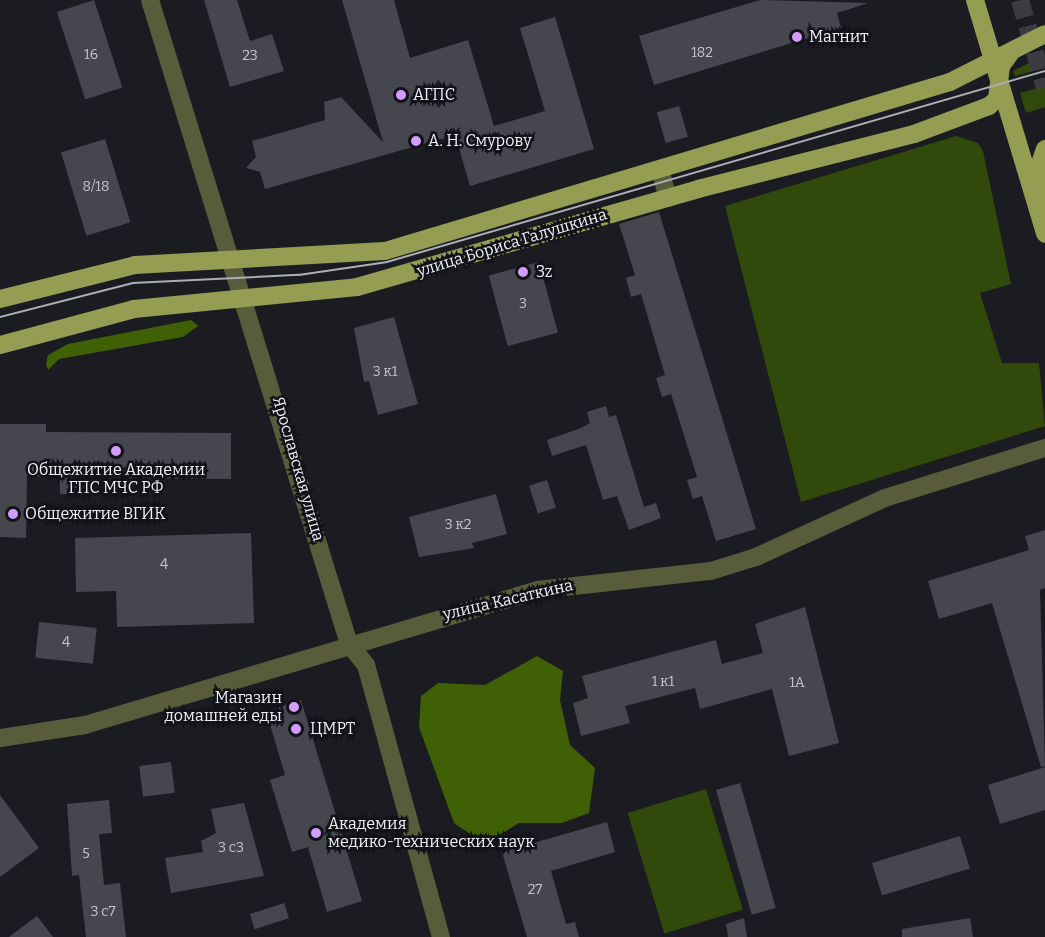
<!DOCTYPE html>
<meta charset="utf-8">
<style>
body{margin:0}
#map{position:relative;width:1045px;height:937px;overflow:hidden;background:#1a1c22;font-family:Bitter,serif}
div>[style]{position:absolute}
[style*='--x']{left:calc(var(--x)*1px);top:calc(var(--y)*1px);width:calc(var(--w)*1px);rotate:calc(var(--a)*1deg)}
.green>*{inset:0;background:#31490b;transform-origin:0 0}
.forest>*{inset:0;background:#3f6004}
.building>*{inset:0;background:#46474e;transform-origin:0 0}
.major-tunnel>*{height:18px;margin-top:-9px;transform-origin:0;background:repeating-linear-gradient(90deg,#3a3c42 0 18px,transparent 0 27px)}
.minor>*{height:18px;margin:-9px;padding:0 9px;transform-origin:9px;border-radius:9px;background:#585c3a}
.major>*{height:18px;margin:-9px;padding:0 9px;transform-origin:9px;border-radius:9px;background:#959d52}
.tram>*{height:1.5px;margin:-0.75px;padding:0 0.75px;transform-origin:0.75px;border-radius:0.75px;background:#aeafb4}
.dots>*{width:16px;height:16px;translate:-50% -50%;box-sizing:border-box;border:3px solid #111318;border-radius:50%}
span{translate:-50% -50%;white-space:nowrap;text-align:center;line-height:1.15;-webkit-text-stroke:5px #111318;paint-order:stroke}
.number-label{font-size:14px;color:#c5c6cb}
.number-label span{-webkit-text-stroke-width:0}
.poi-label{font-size:16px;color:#eff0f5}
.left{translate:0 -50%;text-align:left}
.right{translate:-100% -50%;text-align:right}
.street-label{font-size:16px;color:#eff0f5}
</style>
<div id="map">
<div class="green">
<div style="clip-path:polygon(1045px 55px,1045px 68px,1015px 76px,1013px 71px)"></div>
<div style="clip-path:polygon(1045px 86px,1045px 107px,1026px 113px,1020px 93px)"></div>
<div style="clip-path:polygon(956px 136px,978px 143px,983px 151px,1011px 284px,980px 293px,1002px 363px,1039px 363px,1045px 426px,801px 502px,725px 206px)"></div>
<div style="left:706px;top:789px;width:126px;height:82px;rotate:73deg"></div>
</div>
<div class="forest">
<div style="clip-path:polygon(191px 320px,198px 326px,183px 337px,59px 359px,48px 370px,46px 364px,48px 355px,68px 344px)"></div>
<div style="clip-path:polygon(537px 656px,563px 671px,560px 700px,570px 745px,595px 768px,589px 813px,562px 823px,519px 823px,485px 844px,454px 823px,419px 727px,421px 696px,438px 683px,485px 685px)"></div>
</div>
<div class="building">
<div style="left:94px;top:0;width:92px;height:39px;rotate:72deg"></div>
<div style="clip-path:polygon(204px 0,237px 0,250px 41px,272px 34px,284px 71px,230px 87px)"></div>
<div style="clip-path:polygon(342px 0,394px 0,410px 58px,468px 40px,494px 126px,545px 111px,520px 28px,555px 17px,594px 149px,470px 186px,455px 135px,265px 189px,260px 172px,246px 168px,256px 157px,252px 141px,325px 120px,324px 102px,341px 97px,383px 142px)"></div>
<div style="clip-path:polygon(760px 0,868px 3px,837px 13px,841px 28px,654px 85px,639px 36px)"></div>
<div style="left:679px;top:106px;width:32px;height:23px;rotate:74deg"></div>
<div style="left:105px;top:139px;width:87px;height:46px;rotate:73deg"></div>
<div style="clip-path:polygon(659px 212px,756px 529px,716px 541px,702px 496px,693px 499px,687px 480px,697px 477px,671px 394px,662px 397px,656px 378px,665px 375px,641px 294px,631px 297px,626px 278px,635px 275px,619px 224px)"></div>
<div style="left:539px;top:262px;width:73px;height:52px;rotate:75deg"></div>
<div style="clip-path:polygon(394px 317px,418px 404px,378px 415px,369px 381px,364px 382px,354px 328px)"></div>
<div style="clip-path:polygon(606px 406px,609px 417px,616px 415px,644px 507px,656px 503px,661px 518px,629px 530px,617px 496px,603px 500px,586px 445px,552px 456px,547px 440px,581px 428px,590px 423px,587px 412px)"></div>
<div style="clip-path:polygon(0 424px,46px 424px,46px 432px,231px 433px,231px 479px,85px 478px,85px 494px,60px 494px,60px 477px,27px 476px,26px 538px,0 537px)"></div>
<div style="left:547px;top:480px;width:29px;height:19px;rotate:72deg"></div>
<div style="clip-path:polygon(496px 494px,507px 534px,472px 543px,474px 548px,419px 557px,409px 517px)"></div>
<div style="clip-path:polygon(1045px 530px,1045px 588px,1040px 590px,1045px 766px,1041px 767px,992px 603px,939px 619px,928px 581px,1029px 550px,1025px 536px)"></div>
<div style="clip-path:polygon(251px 533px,254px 623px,117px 627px,116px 591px,76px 592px,75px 538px)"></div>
<div style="clip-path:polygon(805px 607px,839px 743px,789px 756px,772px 689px,700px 709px,695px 688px,625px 706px,630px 723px,581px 736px,573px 703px,588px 698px,582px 676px,716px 640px,722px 664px,763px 653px,755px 624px)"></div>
<div style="left:39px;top:622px;width:58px;height:36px;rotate:6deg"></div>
<div style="clip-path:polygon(301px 700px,362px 901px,327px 912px,308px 847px,292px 852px,270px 780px,285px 775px,266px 711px)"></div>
<div style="left:171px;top:762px;width:31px;height:32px;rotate:83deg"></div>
<div style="clip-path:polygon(1045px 767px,1045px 810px,1000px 824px,988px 785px)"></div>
<div style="left:740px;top:783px;width:130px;height:25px;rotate:74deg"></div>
<div style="clip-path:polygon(0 795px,39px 848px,0 877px)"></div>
<div style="clip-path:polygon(109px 800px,112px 833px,99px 834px,104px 885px,120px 883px,126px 937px,86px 937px,79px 875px,72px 876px,67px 804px)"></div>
<div style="clip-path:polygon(244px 803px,264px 876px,171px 893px,165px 858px,203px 852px,201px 841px,216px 833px,211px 809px)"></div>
<div style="clip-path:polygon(607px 822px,615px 852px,551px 871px,566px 924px,575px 922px,579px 937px,527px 937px,502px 852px)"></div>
<div style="left:960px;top:836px;width:34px;height:92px;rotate:73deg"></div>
<div style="left:284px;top:903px;width:16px;height:36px;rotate:72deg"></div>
<div style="clip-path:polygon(37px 916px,53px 937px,9px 937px)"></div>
<div style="clip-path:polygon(744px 918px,747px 937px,728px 937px,726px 924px)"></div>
<div style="clip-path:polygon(970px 918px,973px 937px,902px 937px,902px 929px)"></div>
</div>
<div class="major-tunnel">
<div style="--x:1020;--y:0;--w:91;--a:74.1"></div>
</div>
<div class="minor">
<div style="--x:150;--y:0;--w:674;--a:72.83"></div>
<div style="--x:349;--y:644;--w:27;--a:51"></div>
<div style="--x:366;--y:665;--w:282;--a:74.6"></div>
<div style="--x:660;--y:169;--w:30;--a:75"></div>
<div style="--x:0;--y:738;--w:86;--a:-8.7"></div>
<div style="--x:85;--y:725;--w:473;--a:-16.6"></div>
<div style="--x:538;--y:590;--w:174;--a:-6.3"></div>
<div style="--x:711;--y:571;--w:47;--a:-17.3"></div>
<div style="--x:756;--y:557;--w:142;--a:-24.6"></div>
<div style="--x:885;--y:498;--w:168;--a:-17.4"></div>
</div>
<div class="major">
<div style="--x:975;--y:0;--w:244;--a:73.3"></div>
<div style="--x:1045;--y:149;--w:18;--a:109"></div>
<div style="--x:1039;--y:166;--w:28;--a:77"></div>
<div style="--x:0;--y:299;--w:139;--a:-14.1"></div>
<div style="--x:135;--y:265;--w:250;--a:-3.2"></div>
<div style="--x:385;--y:251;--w:590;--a:-16.65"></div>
<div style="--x:950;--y:82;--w:106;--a:-26.8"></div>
<div style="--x:0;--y:345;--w:139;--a:-15"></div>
<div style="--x:134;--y:309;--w:224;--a:-5.6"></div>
<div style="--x:357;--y:287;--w:355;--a:-16"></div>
<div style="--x:698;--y:189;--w:223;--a:-14.3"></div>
<div style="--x:914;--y:134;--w:80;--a:-20.5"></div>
<div style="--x:989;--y:106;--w:11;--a:-41"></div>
<div style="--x:997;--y:99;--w:33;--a:-83"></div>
<div style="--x:1001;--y:66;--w:17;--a:-54"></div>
</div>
<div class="tram">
<div style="--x:0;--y:317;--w:137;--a:-14.3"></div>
<div style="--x:133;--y:283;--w:166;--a:-2.8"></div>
<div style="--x:299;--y:275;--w:89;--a:-8.4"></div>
<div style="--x:387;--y:262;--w:685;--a:-16.19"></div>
</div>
<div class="dots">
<div style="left:797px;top:37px;background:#d29dfd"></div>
<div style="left:401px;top:95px;background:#d29dfd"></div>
<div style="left:416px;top:141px;background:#d29dfd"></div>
<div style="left:523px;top:272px;background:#d29dfd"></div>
<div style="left:116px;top:451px;background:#d29dfd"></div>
<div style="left:13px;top:514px;background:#d29dfd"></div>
<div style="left:294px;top:707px;background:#d29dfd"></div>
<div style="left:296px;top:729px;background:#d29dfd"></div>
<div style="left:316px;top:833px;background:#d29dfd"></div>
</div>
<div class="number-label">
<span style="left:702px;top:53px">182</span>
<span style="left:91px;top:55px">16</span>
<span style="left:250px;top:56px">23</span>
<span style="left:96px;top:187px">8/18</span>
<span style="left:523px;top:304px">3</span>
<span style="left:385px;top:372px">3 к1</span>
<span style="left:458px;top:525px">3 к2</span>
<span style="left:164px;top:565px">4</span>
<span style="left:66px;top:643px">4</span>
<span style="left:663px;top:682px">1 к1</span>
<span style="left:797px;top:683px">1А</span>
<span style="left:231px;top:848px">3 с3</span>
<span style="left:86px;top:854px">5</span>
<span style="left:535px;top:890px">27</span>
<span style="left:103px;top:912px">3 с7</span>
</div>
<div class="poi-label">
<span class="left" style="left:809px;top:37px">Магнит</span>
<span class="left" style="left:413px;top:95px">АГПС</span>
<span class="left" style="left:428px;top:141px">А. Н. Смурову</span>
<span class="left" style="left:536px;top:272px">3z</span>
<span style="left:116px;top:479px">Общежитие Академии<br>ГПС МЧС РФ</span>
<span class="left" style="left:25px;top:514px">Общежитие ВГИК</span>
<span class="right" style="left:282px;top:707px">Магазин<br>домашней еды</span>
<span class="left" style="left:310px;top:729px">ЦМРТ</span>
<span class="left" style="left:328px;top:833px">Академия<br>медико-технических наук</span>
</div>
<div class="street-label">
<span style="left:512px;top:243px;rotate:-17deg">улица Бориса Галушкина</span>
<span style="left:298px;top:469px;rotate:74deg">Ярославская улица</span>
<span style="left:508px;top:600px;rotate:-13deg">улица Касаткина</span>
</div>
</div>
